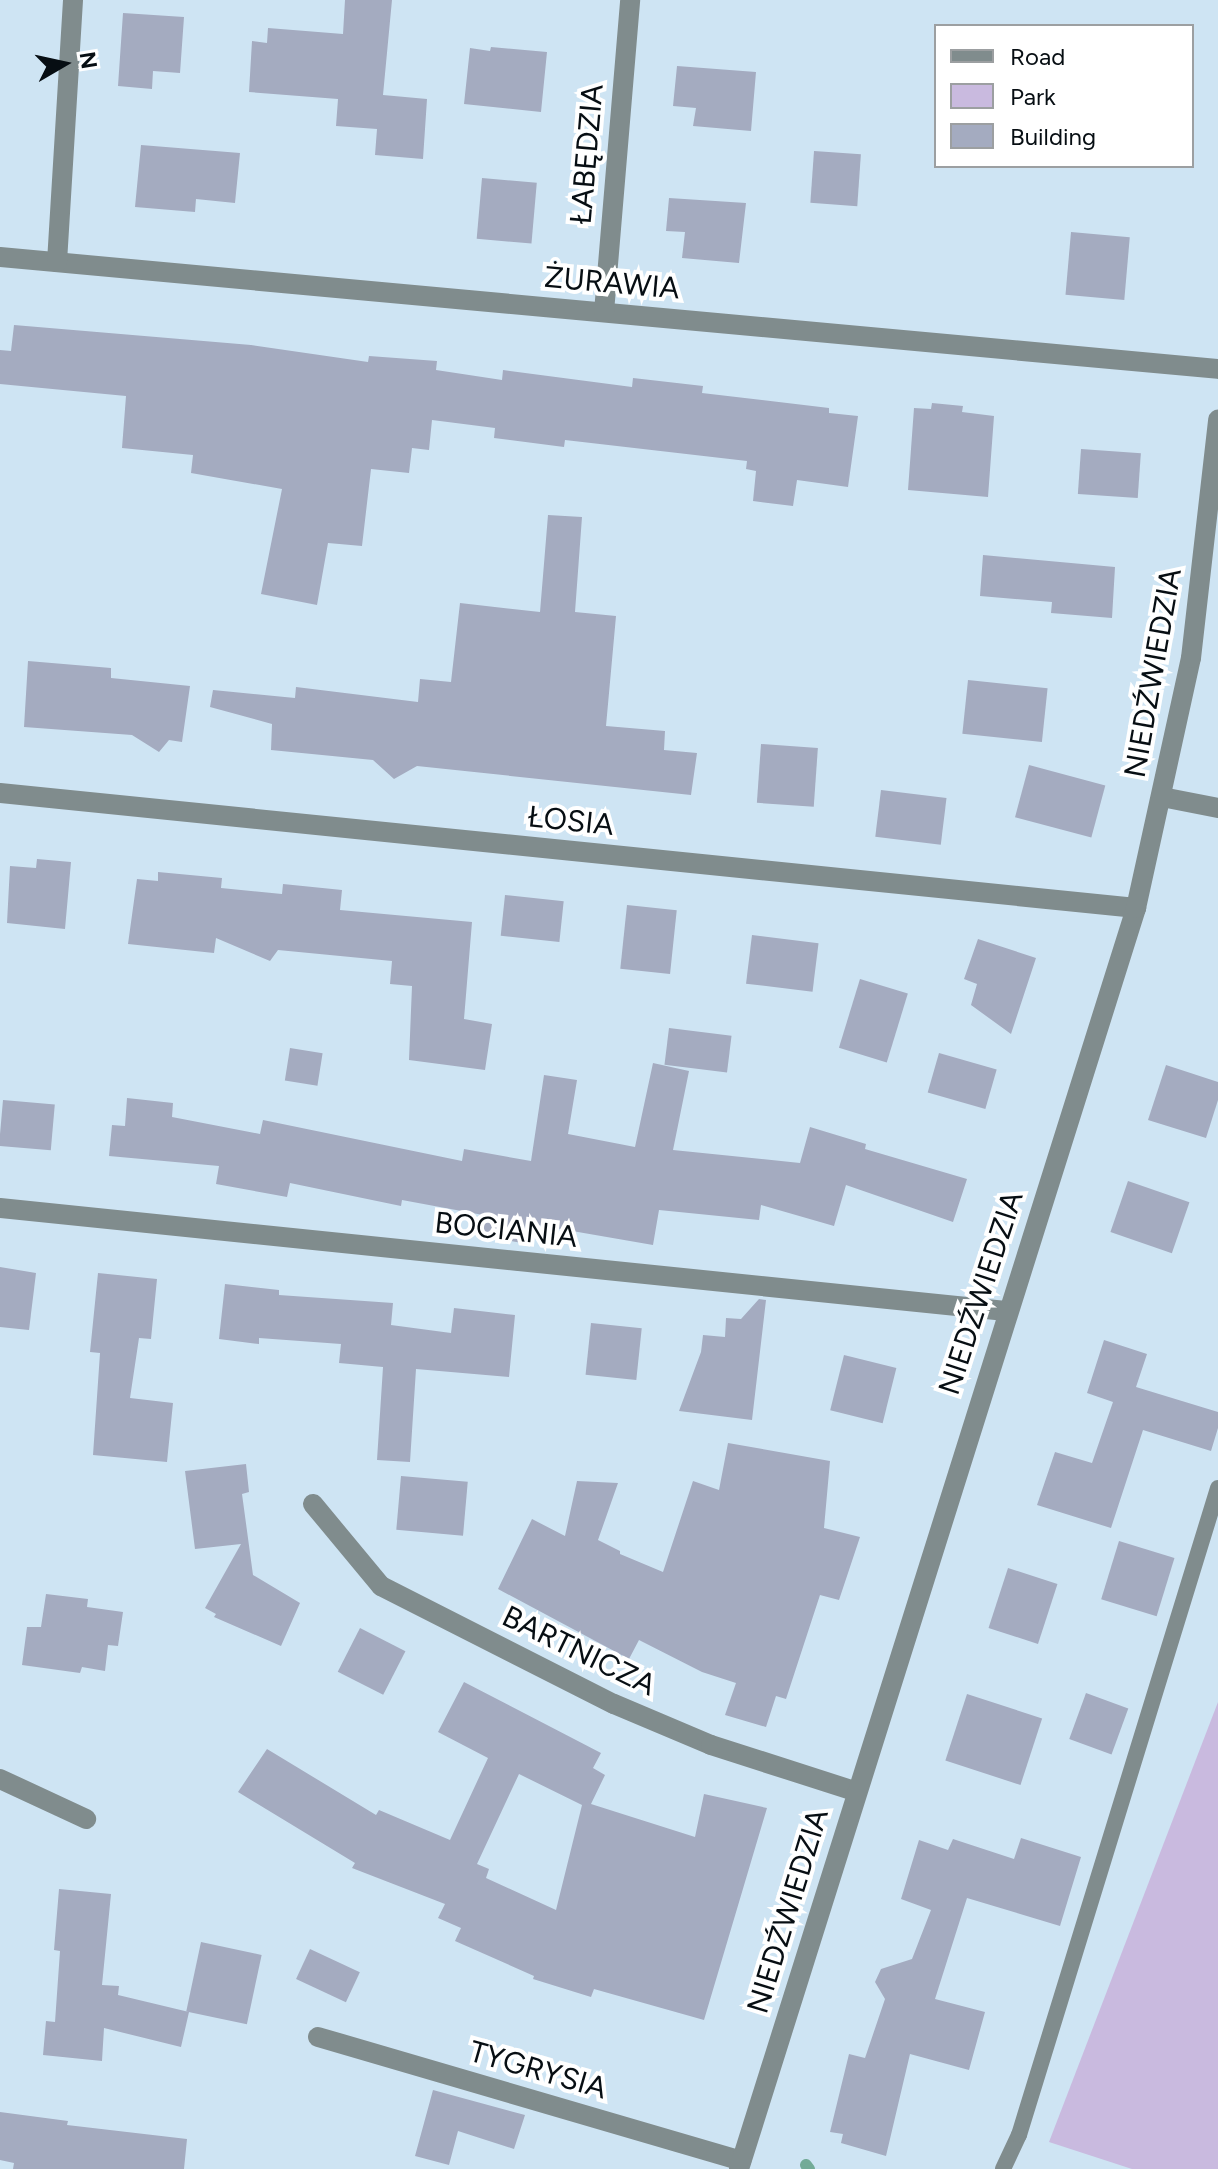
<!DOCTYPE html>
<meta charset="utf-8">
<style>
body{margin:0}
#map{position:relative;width:1218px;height:2169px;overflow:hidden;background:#cee4f3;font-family:Figtree,sans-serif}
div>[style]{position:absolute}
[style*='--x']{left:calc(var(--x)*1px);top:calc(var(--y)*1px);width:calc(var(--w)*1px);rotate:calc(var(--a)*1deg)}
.green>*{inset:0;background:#c9badf}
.stream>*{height:12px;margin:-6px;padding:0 6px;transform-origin:6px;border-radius:6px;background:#73ab97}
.building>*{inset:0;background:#a4abc0;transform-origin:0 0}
.service>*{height:16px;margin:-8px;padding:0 8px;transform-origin:8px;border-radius:8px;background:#808c8d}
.minor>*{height:20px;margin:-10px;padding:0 10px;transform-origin:10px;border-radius:10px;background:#808c8d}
span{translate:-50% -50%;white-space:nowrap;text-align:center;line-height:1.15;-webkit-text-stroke:8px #fff;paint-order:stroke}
.street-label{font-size:30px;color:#070e13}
.legend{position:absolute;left:934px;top:24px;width:260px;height:144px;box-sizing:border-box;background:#fff;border:2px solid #9c9fa1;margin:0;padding:10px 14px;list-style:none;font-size:24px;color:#070e13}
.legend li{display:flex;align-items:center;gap:16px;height:40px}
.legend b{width:40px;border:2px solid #9c9fa1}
.north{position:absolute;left:24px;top:24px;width:80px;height:80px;-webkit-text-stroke:6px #fff;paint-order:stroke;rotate:81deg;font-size:22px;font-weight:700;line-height:32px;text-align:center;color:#070e13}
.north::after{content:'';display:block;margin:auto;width:28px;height:36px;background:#070e13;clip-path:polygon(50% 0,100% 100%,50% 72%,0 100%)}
</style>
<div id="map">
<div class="green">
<div style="clip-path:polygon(1218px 1702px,1218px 2169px,1132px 2169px,1049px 2142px)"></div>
</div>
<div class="stream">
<div style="--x:806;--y:2165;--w:5;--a:53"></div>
</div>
<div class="building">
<div style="clip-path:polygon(345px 0,392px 0,383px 95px,427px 99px,423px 159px,375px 155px,377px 129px,336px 126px,338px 99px,249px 92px,252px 41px,267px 43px,268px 28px,343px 34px)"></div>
<div style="clip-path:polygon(123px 13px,184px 17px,180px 73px,153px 71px,152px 89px,118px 86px)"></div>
<div style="clip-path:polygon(491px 47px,547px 52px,541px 112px,464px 104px,470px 48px,490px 51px)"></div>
<div style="clip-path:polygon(677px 66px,756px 72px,751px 131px,693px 126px,696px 108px,673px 106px)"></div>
<div style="clip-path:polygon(141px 145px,240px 153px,235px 203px,196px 199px,195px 212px,135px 207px)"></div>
<div style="left:814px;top:151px;width:47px;height:52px;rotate:4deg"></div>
<div style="left:482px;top:178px;width:55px;height:61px;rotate:5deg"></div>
<div style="clip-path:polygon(669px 198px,746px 203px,739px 263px,682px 258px,685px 232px,666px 231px)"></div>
<div style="left:1071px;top:232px;width:59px;height:63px;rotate:5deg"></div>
<div style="clip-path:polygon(14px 325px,251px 345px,368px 362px,369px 356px,437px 361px,436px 370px,502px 380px,503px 370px,632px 387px,633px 378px,703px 386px,702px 393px,829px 408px,829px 413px,858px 416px,848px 487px,797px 480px,793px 506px,753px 501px,756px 471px,746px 469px,747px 461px,565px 440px,564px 447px,494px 438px,495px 428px,432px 420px,429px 450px,412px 448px,409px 473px,371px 469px,362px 546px,328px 543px,317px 605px,261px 594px,282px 489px,191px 473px,193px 455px,122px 448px,126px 396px,0 384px,0 350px,11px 351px)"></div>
<div style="clip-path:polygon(932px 403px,963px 406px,962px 412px,994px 416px,988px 497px,908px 490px,914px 408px,931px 409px)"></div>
<div style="left:1081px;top:449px;width:60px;height:45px;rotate:4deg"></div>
<div style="clip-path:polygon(548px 515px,582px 517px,575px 612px,616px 616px,606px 726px,665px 731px,664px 750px,697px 753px,691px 795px,417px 766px,394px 779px,373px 760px,271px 750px,272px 724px,210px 707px,213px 690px,295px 698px,296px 687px,418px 702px,420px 679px,451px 682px,460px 603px,540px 612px)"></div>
<div style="clip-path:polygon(983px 555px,1115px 567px,1112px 618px,1051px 613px,1052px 602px,980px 596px)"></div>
<div style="clip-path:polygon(28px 661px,111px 668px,111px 678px,190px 686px,182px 742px,169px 740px,159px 752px,132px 735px,24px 727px)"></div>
<div style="left:968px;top:680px;width:80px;height:54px;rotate:6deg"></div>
<div style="left:761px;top:744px;width:57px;height:59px;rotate:4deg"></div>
<div style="left:1029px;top:765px;width:79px;height:54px;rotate:15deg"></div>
<div style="left:881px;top:790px;width:66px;height:47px;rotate:7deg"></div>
<div style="clip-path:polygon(37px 859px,71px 862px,65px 929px,7px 923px,10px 866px,36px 868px)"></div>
<div style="clip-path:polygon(158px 872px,222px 878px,221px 888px,282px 894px,283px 884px,342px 890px,340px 910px,472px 922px,464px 1019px,492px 1024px,485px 1070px,409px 1060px,412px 986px,390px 984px,392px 961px,278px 950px,270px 961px,216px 938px,214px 953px,128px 944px,137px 879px,158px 881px)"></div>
<div style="left:505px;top:895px;width:59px;height:41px;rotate:6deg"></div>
<div style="left:627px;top:905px;width:50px;height:64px;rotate:6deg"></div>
<div style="left:752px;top:935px;width:67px;height:49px;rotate:7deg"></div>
<div style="clip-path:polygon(978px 939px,1036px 958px,1011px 1034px,971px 1005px,977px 984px,964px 979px)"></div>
<div style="left:860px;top:979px;width:50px;height:72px;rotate:17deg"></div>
<div style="left:669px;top:1028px;width:63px;height:37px;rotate:7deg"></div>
<div style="left:290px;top:1048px;width:33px;height:33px;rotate:9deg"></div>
<div style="left:939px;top:1053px;width:60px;height:41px;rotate:16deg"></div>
<div style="clip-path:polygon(653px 1063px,689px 1071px,673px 1150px,800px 1163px,810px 1127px,866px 1144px,865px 1149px,967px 1179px,953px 1222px,846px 1185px,834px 1226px,761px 1205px,759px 1220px,659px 1210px,653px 1245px,526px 1223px,522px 1243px,479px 1235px,483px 1215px,402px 1200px,401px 1206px,290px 1183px,287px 1197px,216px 1184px,219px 1166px,109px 1156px,112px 1125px,125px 1126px,127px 1098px,173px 1103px,172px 1117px,260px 1134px,263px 1120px,462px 1161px,464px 1149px,531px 1161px,544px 1075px,577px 1080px,568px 1134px,635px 1147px)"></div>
<div style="clip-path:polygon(1166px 1065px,1218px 1082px,1218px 1100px,1206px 1138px,1148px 1120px)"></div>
<div style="left:3px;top:1100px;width:52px;height:46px;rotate:5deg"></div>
<div style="left:1128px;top:1181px;width:65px;height:54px;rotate:19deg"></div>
<div style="clip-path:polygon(0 1267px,36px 1273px,29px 1330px,0 1327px)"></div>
<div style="clip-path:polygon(98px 1273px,157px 1279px,151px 1339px,139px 1338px,130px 1398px,173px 1403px,167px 1462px,93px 1455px,100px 1353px,90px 1352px)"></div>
<div style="clip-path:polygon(225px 1284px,279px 1290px,279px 1295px,393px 1303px,391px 1325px,451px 1333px,454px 1308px,515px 1315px,509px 1377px,416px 1369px,410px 1462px,377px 1460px,383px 1367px,339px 1363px,341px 1344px,259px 1338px,259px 1344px,219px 1339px)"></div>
<div style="clip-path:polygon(759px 1299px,766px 1300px,752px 1420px,679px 1411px,701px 1352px,703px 1335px,725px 1337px,726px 1318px,741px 1319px)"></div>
<div style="left:591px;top:1323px;width:51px;height:52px;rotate:6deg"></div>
<div style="clip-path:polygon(1104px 1340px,1147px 1354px,1136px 1387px,1218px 1412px,1218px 1428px,1211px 1451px,1143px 1430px,1111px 1528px,1037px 1505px,1055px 1452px,1092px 1463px,1113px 1402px,1087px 1393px)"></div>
<div style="left:844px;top:1355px;width:54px;height:57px;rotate:14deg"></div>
<div style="clip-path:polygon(728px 1443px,830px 1461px,824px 1528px,860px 1537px,839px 1600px,820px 1595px,786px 1699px,776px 1696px,766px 1727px,725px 1715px,736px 1683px,702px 1672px,639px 1640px,629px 1659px,498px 1589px,532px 1519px,565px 1536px,577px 1481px,618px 1483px,598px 1540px,620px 1551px,620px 1554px,663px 1572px,693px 1481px,719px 1490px)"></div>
<div style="clip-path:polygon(246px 1464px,249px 1492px,242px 1494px,253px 1575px,300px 1603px,281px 1646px,214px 1617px,216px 1614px,205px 1608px,241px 1544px,195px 1549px,185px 1471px)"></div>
<div style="left:401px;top:1476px;width:67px;height:54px;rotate:5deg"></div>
<div style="left:1119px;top:1541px;width:58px;height:61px;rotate:17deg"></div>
<div style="left:1008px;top:1568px;width:52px;height:63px;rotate:18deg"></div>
<div style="clip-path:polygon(46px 1594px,88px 1599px,87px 1607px,123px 1612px,118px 1646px,108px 1645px,105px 1671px,82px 1667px,80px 1673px,22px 1665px,27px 1627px,41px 1627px)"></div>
<div style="left:360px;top:1628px;width:51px;height:49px;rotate:27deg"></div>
<div style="clip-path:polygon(evenodd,464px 1682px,601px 1753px,593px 1768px,605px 1775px,591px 1804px,695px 1837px,704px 1794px,767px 1808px,704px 2020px,594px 1989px,591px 1997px,533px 1979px,534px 1976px,455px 1941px,461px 1928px,438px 1918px,445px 1904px,352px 1868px,355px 1863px,238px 1792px,267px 1749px,376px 1815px,379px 1810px,450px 1840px,488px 1758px,438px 1732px,464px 1682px,519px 1774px,582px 1805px,556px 1910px,486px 1878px,489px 1869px,477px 1864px,519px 1774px)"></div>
<div style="left:1086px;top:1693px;width:45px;height:49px;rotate:20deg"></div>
<div style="left:967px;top:1694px;width:79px;height:70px;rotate:18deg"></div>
<div style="clip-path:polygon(1021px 1838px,1081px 1857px,1060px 1926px,967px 1898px,935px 1999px,985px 2012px,969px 2070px,910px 2054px,886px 2156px,841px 2143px,843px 2134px,830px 2132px,849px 2054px,865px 2058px,885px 1999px,875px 1982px,881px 1969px,912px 1959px,931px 1910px,901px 1899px,919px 1840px,948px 1850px,953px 1839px,1014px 1859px)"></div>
<div style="clip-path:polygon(59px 1889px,111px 1894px,102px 1985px,119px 1986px,118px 1995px,189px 2012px,181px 2047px,104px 2028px,102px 2061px,43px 2055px,46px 2021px,55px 2022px,60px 1951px,54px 1950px)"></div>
<div style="left:201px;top:1942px;width:62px;height:71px;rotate:12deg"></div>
<div style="left:310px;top:1949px;width:55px;height:33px;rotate:25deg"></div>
<div style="clip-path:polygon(433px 2090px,525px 2115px,514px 2149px,458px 2131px,449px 2165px,415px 2156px)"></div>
<div style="clip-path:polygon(0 2112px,68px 2121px,67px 2125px,187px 2139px,184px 2169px,13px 2169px,14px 2163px,0 2160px)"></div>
</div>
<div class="service">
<div style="--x:1003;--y:2169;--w:38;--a:-65"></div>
<div style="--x:1019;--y:2135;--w:677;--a:-72.9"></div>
</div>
<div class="minor">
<div style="--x:0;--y:257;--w:1223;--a:5.25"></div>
<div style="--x:57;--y:262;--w:262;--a:-86.5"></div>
<div style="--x:604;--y:312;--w:313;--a:-85.2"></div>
<div style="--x:0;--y:793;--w:1142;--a:5.78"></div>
<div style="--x:1162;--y:797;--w:57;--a:11.1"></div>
<div style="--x:0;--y:1208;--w:1011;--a:5.85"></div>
<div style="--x:313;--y:1504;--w:107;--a:50.3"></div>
<div style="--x:381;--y:1586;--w:261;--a:26.9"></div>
<div style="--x:614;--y:1704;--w:105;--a:22.9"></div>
<div style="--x:711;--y:1745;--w:153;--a:17.8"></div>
<div style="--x:0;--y:1779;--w:95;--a:24.9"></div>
<div style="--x:318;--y:2037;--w:441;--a:16.3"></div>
<div style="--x:739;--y:2169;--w:1322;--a:-72.52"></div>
<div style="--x:1136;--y:908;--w:256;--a:-77.6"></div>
<div style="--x:1191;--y:658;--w:240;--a:-83.5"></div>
</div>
<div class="street-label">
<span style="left:587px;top:154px;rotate:-85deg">ŁABĘDZIA</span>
<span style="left:612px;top:283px;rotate:5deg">ŻURAWIA</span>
<span style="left:1153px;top:673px;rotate:-80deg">NIEDŹWIEDZIA</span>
<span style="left:571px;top:821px;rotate:6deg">ŁOSIA</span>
<span style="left:506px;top:1230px;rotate:6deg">BOCIANIA</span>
<span style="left:981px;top:1293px;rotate:-72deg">NIEDŹWIEDZIA</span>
<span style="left:579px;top:1651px;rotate:26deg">BARTNICZA</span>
<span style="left:788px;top:1911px;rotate:-73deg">NIEDŹWIEDZIA</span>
<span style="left:538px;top:2070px;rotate:16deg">TYGRYSIA</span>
</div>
<ul class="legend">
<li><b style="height:10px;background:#808c8d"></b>Road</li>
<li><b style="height:22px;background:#c9badf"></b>Park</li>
<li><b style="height:22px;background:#a4abc0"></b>Building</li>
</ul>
<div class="north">N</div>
</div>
